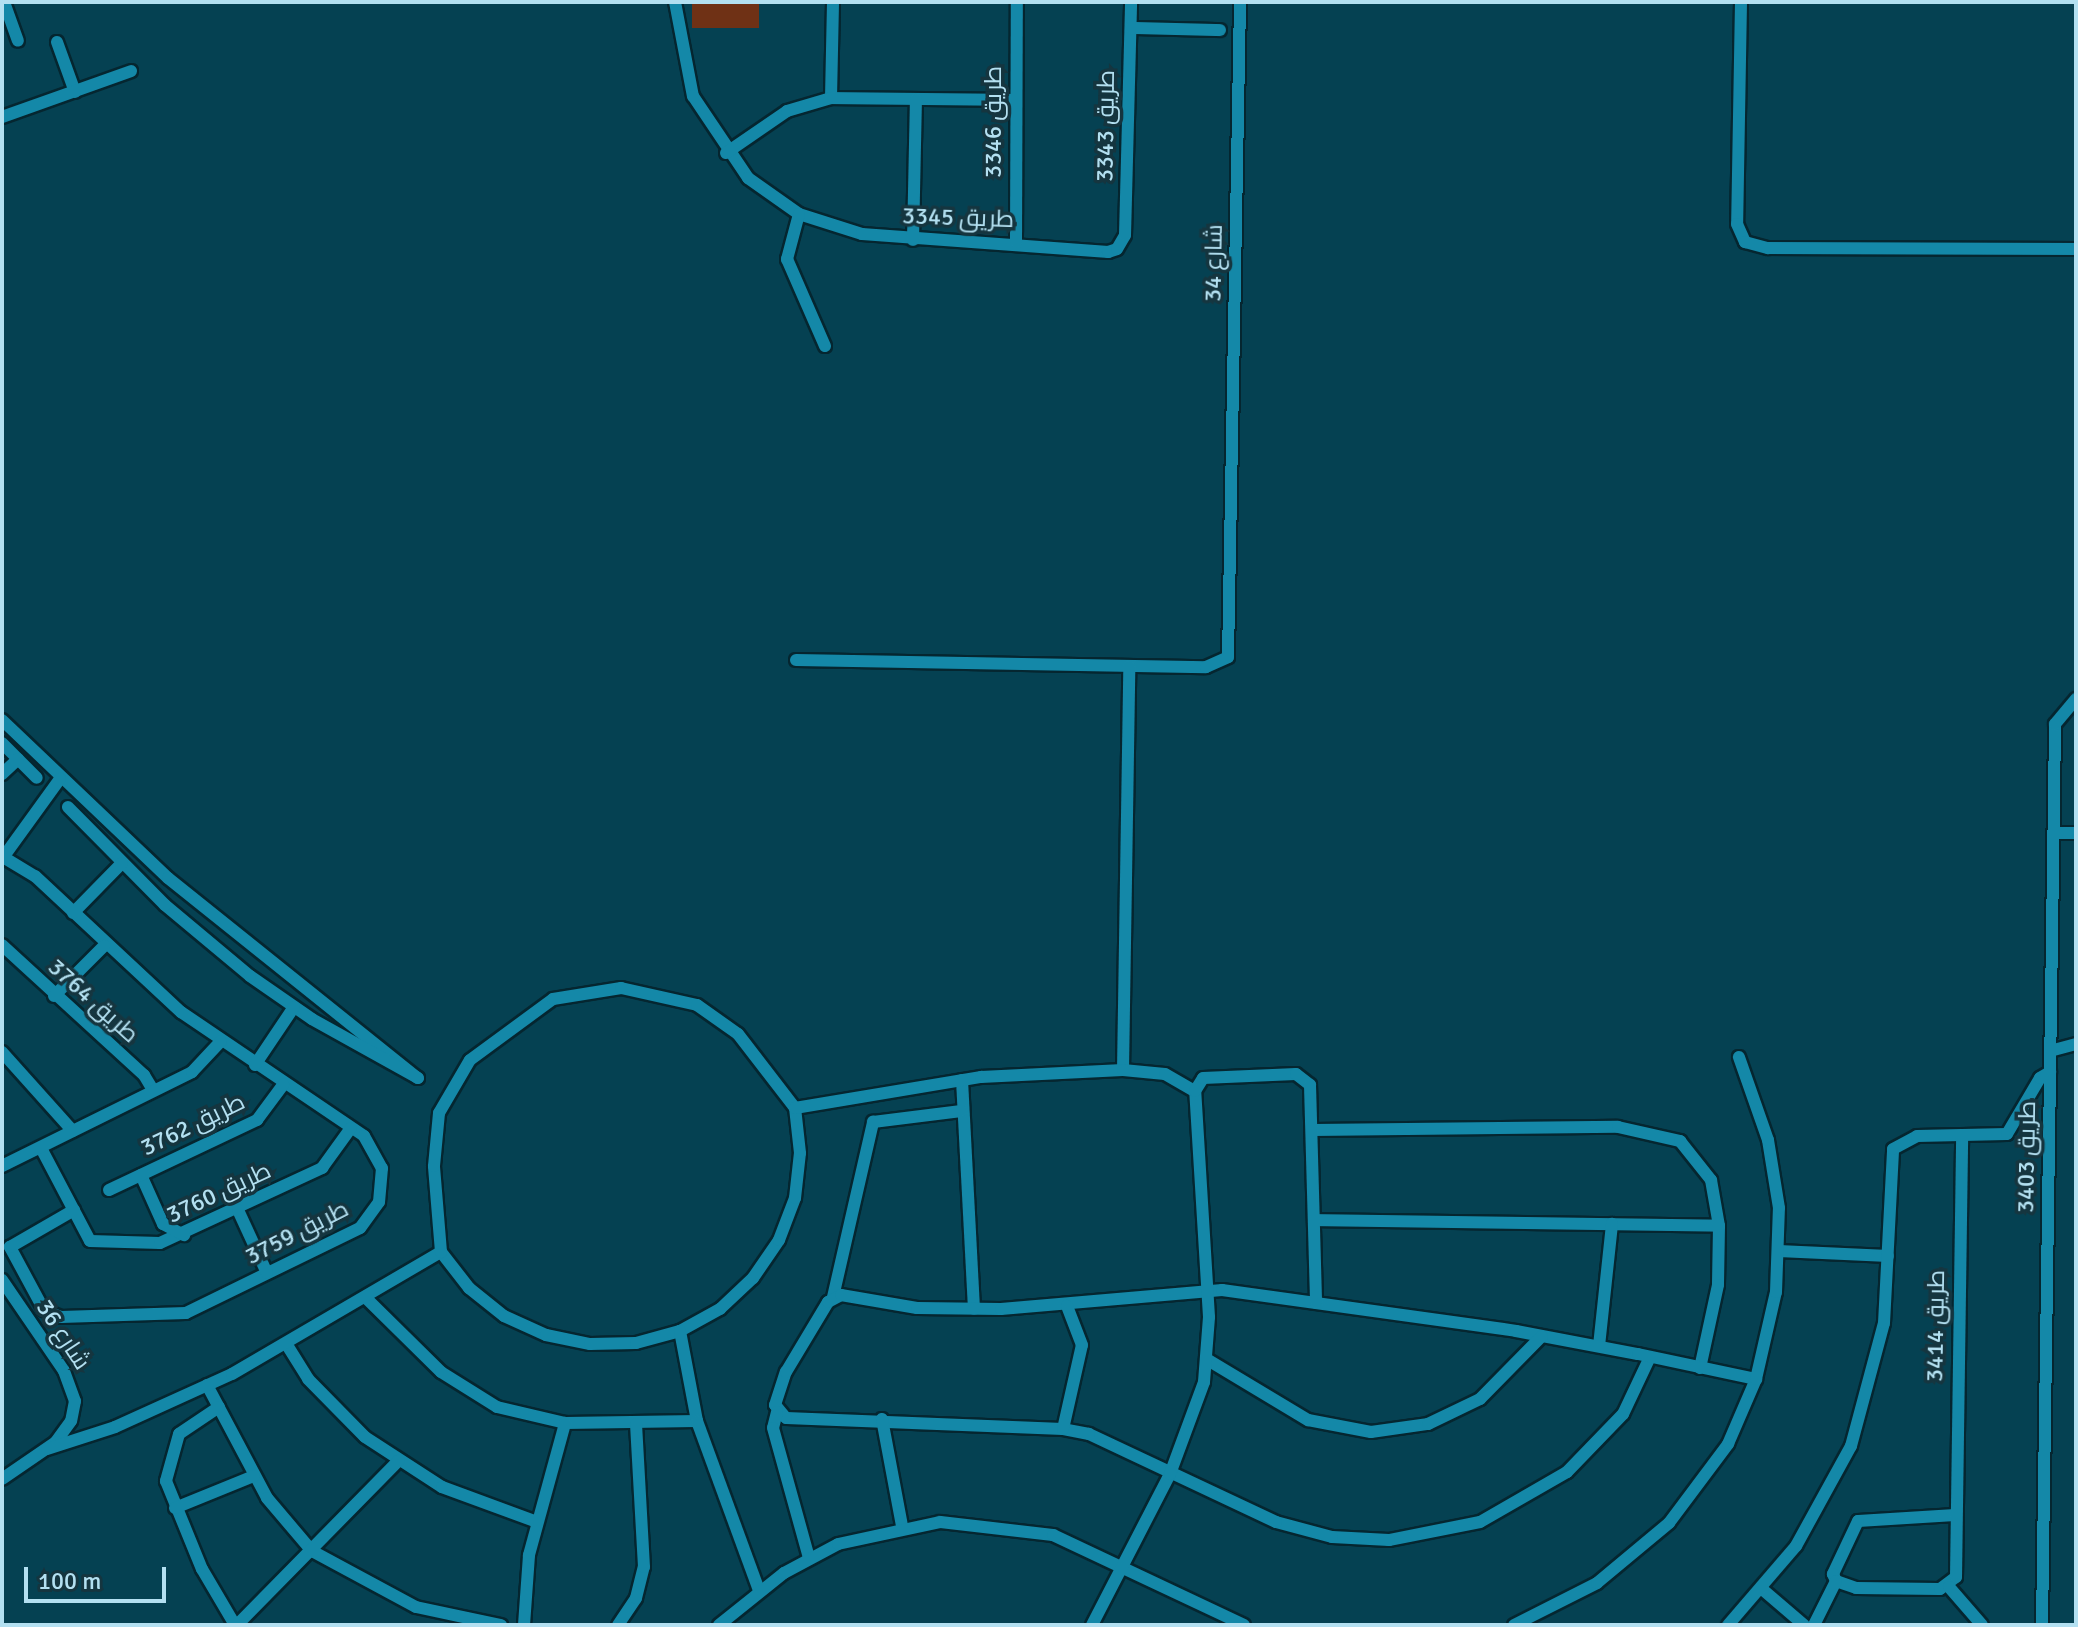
<!DOCTYPE html>
<meta charset="utf-8">
<style>
body{margin:0}
#map{position:relative;width:2078px;height:1627px;overflow:hidden;background:#054152;font-family:Signika,Cairo,sans-serif}
div>[style]{position:absolute}
[style*='--x']{left:calc(var(--x)*1px);top:calc(var(--y)*1px);width:calc(var(--w)*1px);rotate:calc(var(--a)*1deg)}
.green>*{inset:0;background:#6f3115;transform-origin:0 0}
.roads{filter:drop-shadow(2px 0 #052630) drop-shadow(-2px 0 #052630) drop-shadow(0 2px #052630) drop-shadow(0 -2px #052630)}
.minor>*{height:12px;margin:-6px;padding:0 6px;transform-origin:6px;border-radius:6px;background:#1488a8}
span{translate:-50% -50%;white-space:nowrap;text-align:center;line-height:1.15;-webkit-text-stroke:7px #15353f;paint-order:stroke}
.street-label{font-size:24px;color:#b3e0f1}
.frame{position:absolute;inset:0;border:4px solid #b3e0f1;pointer-events:none}
.scale{position:absolute;left:24px;top:1567px;width:142px;height:36px;box-sizing:border-box;border:4px solid #b3e0f1;border-top:0;padding-left:10px;font-size:24px;line-height:28px;white-space:nowrap;color:#b3e0f1;-webkit-text-stroke:6px #15353f;paint-order:stroke}
</style>
<div id="map">
<div class="green">
<div style="left:692px;top:2px;width:67px;height:26px"></div>
</div>
<div class="roads">
<div class="minor">
<div style="--x:4;--y:2;--w:41;--a:70.3"></div>
<div style="--x:675;--y:2;--w:96;--a:79.2"></div>
<div style="--x:693;--y:96;--w:99;--a:56.1"></div>
<div style="--x:748;--y:178;--w:62;--a:35.2"></div>
<div style="--x:799;--y:214;--w:66;--a:17.6"></div>
<div style="--x:862;--y:234;--w:247;--a:4.2"></div>
<div style="--x:1108;--y:252;--w:9;--a:-18"></div>
<div style="--x:1117;--y:249;--w:16;--a:-60"></div>
<div style="--x:1125;--y:235;--w:233;--a:-88.5"></div>
<div style="--x:1741;--y:2;--w:222;--a:91"></div>
<div style="--x:1737;--y:224;--w:20;--a:66"></div>
<div style="--x:1745;--y:242;--w:24;--a:15"></div>
<div style="--x:1768;--y:248;--w:308;--a:0.2"></div>
<div style="--x:1131;--y:28;--w:89;--a:1.3"></div>
<div style="--x:57;--y:42;--w:53;--a:70.2"></div>
<div style="--x:831;--y:98;--w:96;--a:-88.8"></div>
<div style="--x:2;--y:117;--w:137;--a:-19.6"></div>
<div style="--x:726;--y:153;--w:74;--a:-34.5"></div>
<div style="--x:787;--y:111;--w:46;--a:-16.5"></div>
<div style="--x:831;--y:98;--w:185;--a:0.6"></div>
<div style="--x:799;--y:214;--w:47;--a:104.9"></div>
<div style="--x:787;--y:259;--w:95;--a:66.4"></div>
<div style="--x:913;--y:240;--w:141;--a:-88.8"></div>
<div style="--x:1016;--y:242;--w:240;--a:-89.8"></div>
<div style="--x:796;--y:660;--w:410;--a:1"></div>
<div style="--x:1206;--y:667;--w:24;--a:-24"></div>
<div style="--x:1228;--y:657;--w:655;--a:-88.95"></div>
<div style="--x:2;--y:720;--w:229;--a:43.6"></div>
<div style="--x:168;--y:878;--w:320;--a:38.7"></div>
<div style="--x:418;--y:1078;--w:121;--a:-150.9"></div>
<div style="--x:312;--y:1019;--w:75;--a:-145.3"></div>
<div style="--x:250;--y:976;--w:111;--a:-140.1"></div>
<div style="--x:165;--y:905;--w:138;--a:-134.7"></div>
<div style="--x:2;--y:743;--w:49;--a:45"></div>
<div style="--x:2;--y:774;--w:22;--a:-43"></div>
<div style="--x:2053;--y:833;--w:23;--a:0"></div>
<div style="--x:3;--y:857;--w:37;--a:31"></div>
<div style="--x:35;--y:876;--w:200;--a:43"></div>
<div style="--x:181;--y:1012;--w:221;--a:34.1"></div>
<div style="--x:364;--y:1136;--w:37;--a:61"></div>
<div style="--x:382;--y:1168;--w:34;--a:95"></div>
<div style="--x:379;--y:1202;--w:32;--a:126"></div>
<div style="--x:360;--y:1228;--w:194;--a:154"></div>
<div style="--x:186;--y:1313;--w:125;--a:178.2"></div>
<div style="--x:61;--y:1317;--w:18;--a:-158"></div>
<div style="--x:44;--y:1310;--w:72;--a:-118.4"></div>
<div style="--x:10;--y:1247;--w:74;--a:-30"></div>
<div style="--x:2;--y:859;--w:99;--a:-54.1"></div>
<div style="--x:73;--y:913;--w:70;--a:-45.6"></div>
<div style="--x:2;--y:945;--w:193;--a:42.5"></div>
<div style="--x:144;--y:1075;--w:17;--a:59"></div>
<div style="--x:54;--y:996;--w:71;--a:-45"></div>
<div style="--x:2050;--y:1051;--w:27;--a:-15"></div>
<div style="--x:2;--y:1052;--w:106;--a:48.1"></div>
<div style="--x:255;--y:1065;--w:70;--a:-56.1"></div>
<div style="--x:1123;--y:1070;--w:404;--a:-89.1"></div>
<div style="--x:962;--y:1080;--w:229;--a:87"></div>
<div style="--x:1312;--y:1130;--w:306;--a:-0.6"></div>
<div style="--x:1618;--y:1127;--w:64;--a:12.7"></div>
<div style="--x:1680;--y:1141;--w:50;--a:51.5"></div>
<div style="--x:1711;--y:1180;--w:47;--a:80.1"></div>
<div style="--x:1719;--y:1226;--w:59;--a:91"></div>
<div style="--x:1718;--y:1285;--w:85;--a:102.2"></div>
<div style="--x:41;--y:1148;--w:105;--a:62.2"></div>
<div style="--x:90;--y:1241;--w:70;--a:1.6"></div>
<div style="--x:160;--y:1243;--w:179;--a:-24.8"></div>
<div style="--x:322;--y:1168;--w:49;--a:-54.1"></div>
<div style="--x:2;--y:1166;--w:212;--a:-26.3"></div>
<div style="--x:192;--y:1072;--w:42;--a:-46.9"></div>
<div style="--x:141;--y:1175;--w:54;--a:65.8"></div>
<div style="--x:163;--y:1224;--w:24;--a:28"></div>
<div style="--x:109;--y:1190;--w:164;--a:-25.3"></div>
<div style="--x:257;--y:1120;--w:44;--a:-53.4"></div>
<div style="--x:238;--y:1210;--w:69;--a:65.3"></div>
<div style="--x:1314;--y:1220;--w:405;--a:0.8"></div>
<div style="--x:1779;--y:1251;--w:109;--a:2.6"></div>
<div style="--x:441;--y:1252;--w:46;--a:52.1"></div>
<div style="--x:469;--y:1288;--w:45;--a:38.7"></div>
<div style="--x:504;--y:1316;--w:46;--a:24.3"></div>
<div style="--x:546;--y:1335;--w:45;--a:11.6"></div>
<div style="--x:590;--y:1344;--w:46;--a:-1.2"></div>
<div style="--x:636;--y:1343;--w:46;--a:-15.3"></div>
<div style="--x:680;--y:1331;--w:46;--a:-28.8"></div>
<div style="--x:720;--y:1309;--w:45;--a:-43.2"></div>
<div style="--x:753;--y:1278;--w:46;--a:-55.6"></div>
<div style="--x:779;--y:1240;--w:45;--a:-69.1"></div>
<div style="--x:795;--y:1198;--w:45;--a:-83.7"></div>
<div style="--x:800;--y:1153;--w:45;--a:-96.3"></div>
<div style="--x:2;--y:1280;--w:110;--a:55.7"></div>
<div style="--x:64;--y:1371;--w:32;--a:70"></div>
<div style="--x:75;--y:1401;--w:20;--a:101"></div>
<div style="--x:71;--y:1421;--w:26;--a:126"></div>
<div style="--x:56;--y:1442;--w:65;--a:145.6"></div>
<div style="--x:833;--y:1297;--w:180;--a:-77.1"></div>
<div style="--x:873;--y:1122;--w:89;--a:-7.1"></div>
<div style="--x:367;--y:1299;--w:104;--a:44.6"></div>
<div style="--x:441;--y:1372;--w:66;--a:32"></div>
<div style="--x:497;--y:1407;--w:70;--a:13.2"></div>
<div style="--x:565;--y:1423;--w:132;--a:-0.9"></div>
<div style="--x:680;--y:1331;--w:92;--a:79.3"></div>
<div style="--x:697;--y:1421;--w:180;--a:69.9"></div>
<div style="--x:287;--y:1345;--w:40;--a:58"></div>
<div style="--x:308;--y:1379;--w:81;--a:45.5"></div>
<div style="--x:365;--y:1437;--w:92;--a:33"></div>
<div style="--x:442;--y:1487;--w:101;--a:20.2"></div>
<div style="--x:1599;--y:1346;--w:123;--a:-83.9"></div>
<div style="--x:1650;--y:1357;--w:63;--a:115.3"></div>
<div style="--x:1623;--y:1414;--w:81;--a:134"></div>
<div style="--x:1567;--y:1472;--w:100;--a:150.1"></div>
<div style="--x:1480;--y:1522;--w:93;--a:168.8"></div>
<div style="--x:1389;--y:1540;--w:57;--a:-177"></div>
<div style="--x:1332;--y:1537;--w:58;--a:-165"></div>
<div style="--x:1276;--y:1522;--w:207;--a:-154.8"></div>
<div style="--x:1089;--y:1434;--w:26;--a:-169"></div>
<div style="--x:1063;--y:1429;--w:277;--a:-177.7"></div>
<div style="--x:786;--y:1418;--w:17;--a:-130"></div>
<div style="--x:775;--y:1405;--w:35;--a:-72"></div>
<div style="--x:786;--y:1372;--w:82;--a:-59"></div>
<div style="--x:828;--y:1302;--w:15;--a:-28"></div>
<div style="--x:841;--y:1295;--w:77;--a:9.7"></div>
<div style="--x:917;--y:1308;--w:84;--a:0.7"></div>
<div style="--x:1001;--y:1309;--w:222;--a:-4.9"></div>
<div style="--x:1222;--y:1290;--w:297;--a:7.9"></div>
<div style="--x:1516;--y:1331;--w:124;--a:10.7"></div>
<div style="--x:1638;--y:1354;--w:121;--a:12"></div>
<div style="--x:1208;--y:1360;--w:117;--a:31"></div>
<div style="--x:1308;--y:1420;--w:64;--a:10.8"></div>
<div style="--x:1371;--y:1432;--w:58;--a:-8"></div>
<div style="--x:1428;--y:1424;--w:58;--a:-25.7"></div>
<div style="--x:1480;--y:1399;--w:88;--a:-45.5"></div>
<div style="--x:207;--y:1385;--w:128;--a:62"></div>
<div style="--x:267;--y:1498;--w:70;--a:49.7"></div>
<div style="--x:312;--y:1551;--w:118;--a:28.3"></div>
<div style="--x:416;--y:1607;--w:87;--a:12"></div>
<div style="--x:219;--y:1407;--w:48;--a:146"></div>
<div style="--x:179;--y:1434;--w:49;--a:105.5"></div>
<div style="--x:166;--y:1481;--w:95;--a:67.8"></div>
<div style="--x:202;--y:1569;--w:65;--a:59.5"></div>
<div style="--x:777;--y:1412;--w:16;--a:104"></div>
<div style="--x:773;--y:1428;--w:135;--a:74.5"></div>
<div style="--x:882;--y:1419;--w:109;--a:79.4"></div>
<div style="--x:1063;--y:1429;--w:86;--a:-77.3"></div>
<div style="--x:1082;--y:1345;--w:42;--a:-111"></div>
<div style="--x:47;--y:1449;--w:71;--a:-17.9"></div>
<div style="--x:115;--y:1427;--w:128;--a:-24.4"></div>
<div style="--x:232;--y:1374;--w:242;--a:-30.3"></div>
<div style="--x:441;--y:1252;--w:86;--a:-94.7"></div>
<div style="--x:434;--y:1166;--w:53;--a:-84.6"></div>
<div style="--x:439;--y:1113;--w:61;--a:-59.7"></div>
<div style="--x:470;--y:1060;--w:103;--a:-36.3"></div>
<div style="--x:553;--y:999;--w:69;--a:-9.2"></div>
<div style="--x:621;--y:988;--w:78;--a:12.6"></div>
<div style="--x:697;--y:1005;--w:50;--a:35.3"></div>
<div style="--x:738;--y:1034;--w:93;--a:52.4"></div>
<div style="--x:795;--y:1108;--w:189;--a:-9.5"></div>
<div style="--x:981;--y:1077;--w:142;--a:-2.8"></div>
<div style="--x:1123;--y:1070;--w:42;--a:5.4"></div>
<div style="--x:1165;--y:1074;--w:34;--a:30"></div>
<div style="--x:175;--y:1508;--w:85;--a:-22.1"></div>
<div style="--x:1955;--y:1515;--w:97;--a:176.5"></div>
<div style="--x:1858;--y:1521;--w:59;--a:115.3"></div>
<div style="--x:1833;--y:1574;--w:8;--a:67"></div>
<div style="--x:1836;--y:1581;--w:21;--a:19"></div>
<div style="--x:1856;--y:1588;--w:84;--a:0.7"></div>
<div style="--x:1940;--y:1589;--w:20;--a:-37"></div>
<div style="--x:1956;--y:1577;--w:440;--a:-89.2"></div>
<div style="--x:1949;--y:1587;--w:50;--a:49"></div>
<div style="--x:1762;--y:1589;--w:55;--a:40.6"></div>
<div style="--x:237;--y:1625;--w:231;--a:-45.5"></div>
<div style="--x:524;--y:1625;--w:70;--a:-85.9"></div>
<div style="--x:529;--y:1555;--w:137;--a:-74.7"></div>
<div style="--x:618;--y:1625;--w:32;--a:-56"></div>
<div style="--x:636;--y:1598;--w:32;--a:-76"></div>
<div style="--x:644;--y:1567;--w:143;--a:-93.2"></div>
<div style="--x:719;--y:1625;--w:83;--a:-38.7"></div>
<div style="--x:784;--y:1573;--w:61;--a:-28.2"></div>
<div style="--x:838;--y:1544;--w:104;--a:-12.2"></div>
<div style="--x:940;--y:1522;--w:114;--a:6.6"></div>
<div style="--x:1053;--y:1535;--w:211;--a:25.2"></div>
<div style="--x:1092;--y:1625;--w:170;--a:-62.7"></div>
<div style="--x:1170;--y:1474;--w:98;--a:-69.7"></div>
<div style="--x:1204;--y:1382;--w:65;--a:-85.6"></div>
<div style="--x:1209;--y:1317;--w:226;--a:-93.5"></div>
<div style="--x:1195;--y:1091;--w:15;--a:-58"></div>
<div style="--x:1203;--y:1078;--w:93;--a:-2.5"></div>
<div style="--x:1296;--y:1074;--w:18;--a:38"></div>
<div style="--x:1310;--y:1085;--w:218;--a:88.4"></div>
<div style="--x:1514;--y:1625;--w:93;--a:-26.8"></div>
<div style="--x:1597;--y:1583;--w:94;--a:-39.8"></div>
<div style="--x:1669;--y:1523;--w:99;--a:-53.2"></div>
<div style="--x:1728;--y:1444;--w:71;--a:-66.7"></div>
<div style="--x:1756;--y:1379;--w:89;--a:-77.1"></div>
<div style="--x:1776;--y:1292;--w:84;--a:-88"></div>
<div style="--x:1779;--y:1208;--w:69;--a:-99.2"></div>
<div style="--x:1768;--y:1140;--w:88;--a:-109.3"></div>
<div style="--x:1728;--y:1625;--w:104;--a:-49.3"></div>
<div style="--x:1796;--y:1546;--w:114;--a:-61.2"></div>
<div style="--x:1851;--y:1446;--w:127;--a:-75"></div>
<div style="--x:1884;--y:1323;--w:174;--a:-87"></div>
<div style="--x:1893;--y:1149;--w:27;--a:-28"></div>
<div style="--x:1917;--y:1136;--w:90;--a:-1.3"></div>
<div style="--x:2007;--y:1134;--w:65;--a:-59.5"></div>
<div style="--x:2040;--y:1078;--w:12;--a:-31"></div>
<div style="--x:1814;--y:1625;--w:49;--a:-63.4"></div>
<div style="--x:2042;--y:1625;--w:901;--a:-89.17"></div>
<div style="--x:2055;--y:724;--w:33;--a:-50"></div>
</div>
</div>
<div class="street-label">
<span style="left:994px;top:122px;rotate:-90deg">طريق 3346</span>
<span style="left:1106px;top:126px;rotate:-89deg">طريق 3343</span>
<span style="left:958px;top:218px;rotate:2deg">طريق 3345</span>
<span style="left:1214px;top:263px;rotate:-89deg">شارع 34</span>
<span style="left:93px;top:1001px;rotate:42deg">طريق 3764</span>
<span style="left:193px;top:1125px;rotate:-26deg">طريق 3762</span>
<span style="left:2027px;top:1157px;rotate:-89deg">طريق 3403</span>
<span style="left:219px;top:1193px;rotate:-25deg">طريق 3760</span>
<span style="left:297px;top:1233px;rotate:-27deg">طريق 3759</span>
<span style="left:1936px;top:1326px;rotate:-89deg">طريق 3414</span>
<span style="left:63px;top:1335px;rotate:57deg">شارع 36</span>
</div>
<div class="frame"></div>
<div class="scale">100 m</div>
</div>
